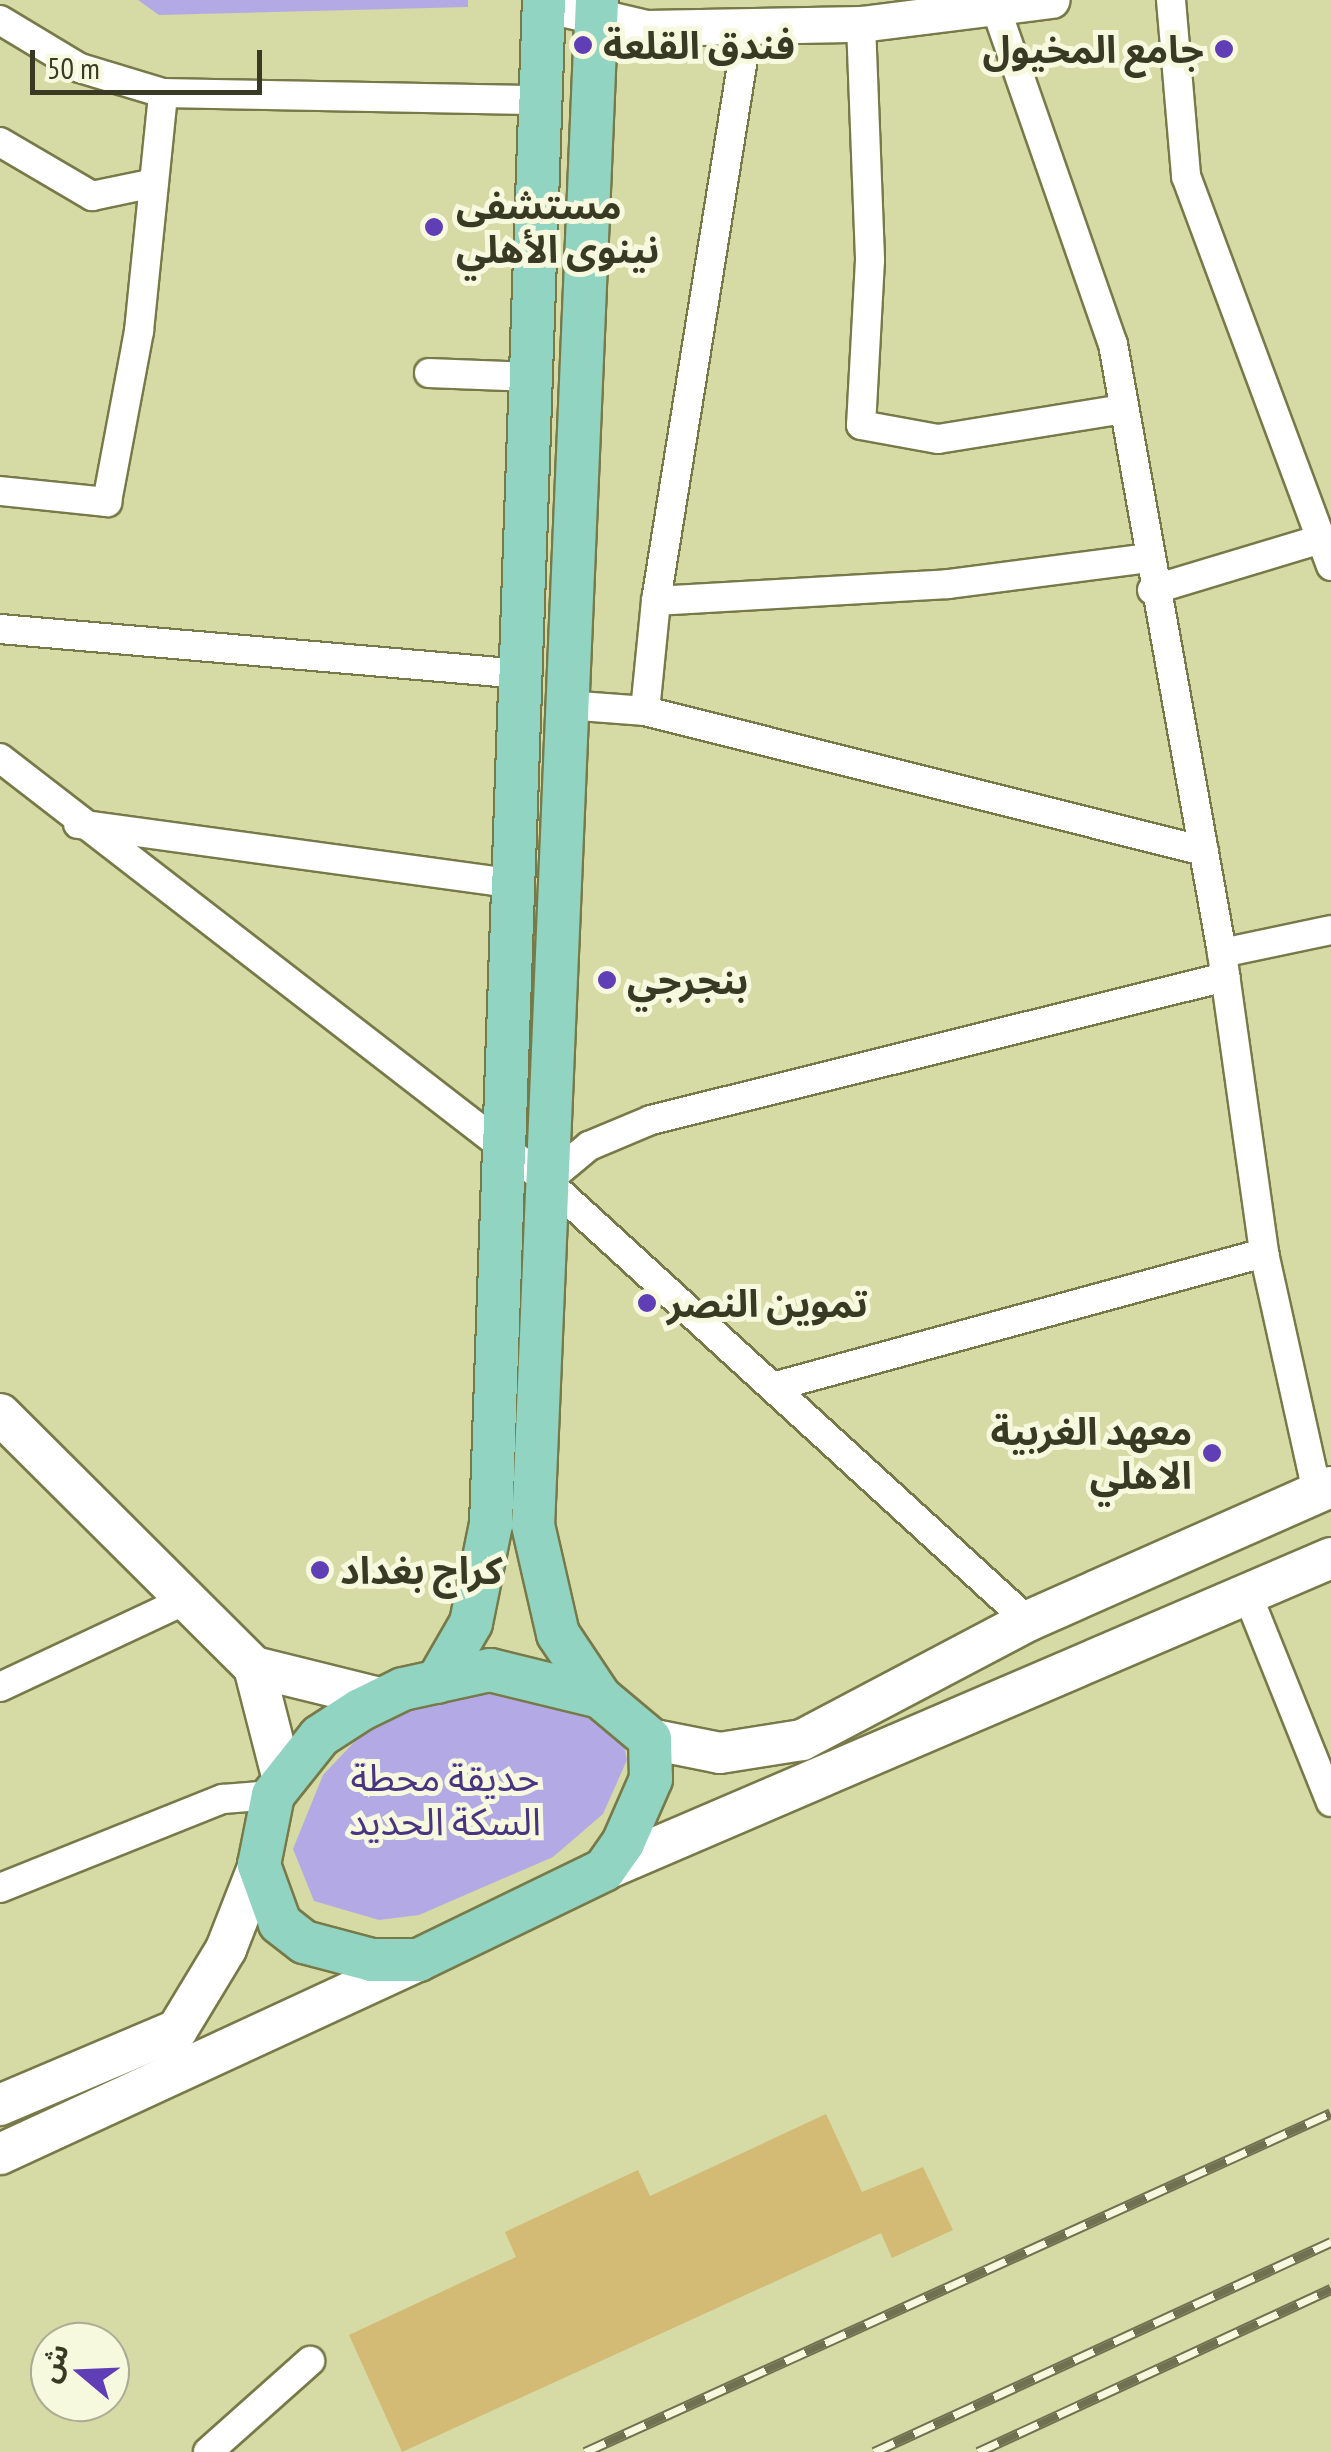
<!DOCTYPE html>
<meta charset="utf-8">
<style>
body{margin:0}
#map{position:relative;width:1331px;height:2452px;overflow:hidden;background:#d6daa5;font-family:"PT Sans Narrow","Noto Sans Arabic",sans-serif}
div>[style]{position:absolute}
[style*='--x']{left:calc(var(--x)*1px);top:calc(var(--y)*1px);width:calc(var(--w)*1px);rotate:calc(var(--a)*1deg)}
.green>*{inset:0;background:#b3aae5}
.building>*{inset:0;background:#d3bb75}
.roads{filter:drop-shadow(2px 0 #777a48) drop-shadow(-2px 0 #777a48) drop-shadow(0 2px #777a48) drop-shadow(0 -2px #777a48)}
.minor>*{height:28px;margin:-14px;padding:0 14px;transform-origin:14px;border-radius:14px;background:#fff}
.tertiary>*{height:35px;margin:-17.5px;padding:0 17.5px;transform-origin:17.5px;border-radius:17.5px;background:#fff}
.secondary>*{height:40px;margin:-20px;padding:0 20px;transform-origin:20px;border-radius:20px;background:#fff}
.primary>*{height:42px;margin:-21px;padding:0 21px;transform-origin:21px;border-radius:21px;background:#91d4c2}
.rail>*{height:11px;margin-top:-5.5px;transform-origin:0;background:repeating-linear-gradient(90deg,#f6f9de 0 22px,#6f7151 0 44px);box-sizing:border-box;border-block:2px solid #6f7151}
.dots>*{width:28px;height:28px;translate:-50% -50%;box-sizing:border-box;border:5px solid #f6f9de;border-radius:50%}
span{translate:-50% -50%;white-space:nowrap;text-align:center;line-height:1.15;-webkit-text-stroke:10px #f6f9de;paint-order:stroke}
.poi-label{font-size:38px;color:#383a24;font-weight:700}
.left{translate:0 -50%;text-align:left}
.right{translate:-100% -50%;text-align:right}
.park-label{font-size:38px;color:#483481}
.north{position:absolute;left:30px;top:2322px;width:100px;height:100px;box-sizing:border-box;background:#f6f9de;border:2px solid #aaad94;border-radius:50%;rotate:289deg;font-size:28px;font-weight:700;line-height:40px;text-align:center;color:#383a24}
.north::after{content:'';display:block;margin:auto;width:35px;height:45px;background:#603eb6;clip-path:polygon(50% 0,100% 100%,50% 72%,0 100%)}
.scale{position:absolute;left:30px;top:50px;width:232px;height:45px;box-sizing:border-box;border:5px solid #383a24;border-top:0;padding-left:12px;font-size:30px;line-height:35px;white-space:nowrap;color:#383a24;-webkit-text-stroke:8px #f6f9de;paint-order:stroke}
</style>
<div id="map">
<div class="green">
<div style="clip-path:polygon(138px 0,468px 0,468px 7px,159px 15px)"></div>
<div style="clip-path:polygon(498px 1689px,585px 1710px,623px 1741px,627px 1760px,603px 1814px,553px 1857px,419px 1915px,379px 1920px,314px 1901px,293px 1849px,323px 1775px,358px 1738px,407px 1709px)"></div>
</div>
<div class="building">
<div style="clip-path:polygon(826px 2114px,862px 2192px,923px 2167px,953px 2230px,892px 2258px,881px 2233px,402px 2452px,349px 2335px,516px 2257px,505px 2232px,638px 2170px,650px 2196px)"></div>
</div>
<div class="roads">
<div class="minor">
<div style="--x:993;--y:0;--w:364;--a:70.8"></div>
<div style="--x:1113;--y:344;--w:619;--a:79.85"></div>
<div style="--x:1222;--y:953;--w:303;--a:82"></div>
<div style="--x:1264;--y:1253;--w:246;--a:77.5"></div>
<div style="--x:1171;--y:0;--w:177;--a:85.1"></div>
<div style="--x:1186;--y:176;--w:416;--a:69.6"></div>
<div style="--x:0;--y:20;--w:93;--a:31"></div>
<div style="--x:80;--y:68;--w:87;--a:16.8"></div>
<div style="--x:163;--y:93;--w:378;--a:1.1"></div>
<div style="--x:861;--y:24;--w:236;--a:87.8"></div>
<div style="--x:870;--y:260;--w:165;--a:93.1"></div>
<div style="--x:861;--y:425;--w:78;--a:10.3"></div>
<div style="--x:938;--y:439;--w:187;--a:-9.2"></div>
<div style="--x:0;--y:142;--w:107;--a:30.4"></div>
<div style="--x:92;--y:196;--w:63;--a:-11.8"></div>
<div style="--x:429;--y:373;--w:103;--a:2.2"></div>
<div style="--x:0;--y:491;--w:108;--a:5.9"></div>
<div style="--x:107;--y:502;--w:174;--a:-79.4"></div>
<div style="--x:139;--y:331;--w:239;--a:-84.2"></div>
<div style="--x:1152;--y:590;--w:177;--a:-16.8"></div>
<div style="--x:656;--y:601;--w:581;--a:-80.89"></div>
<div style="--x:0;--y:629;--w:524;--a:4.93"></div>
<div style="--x:567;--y:705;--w:78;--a:4.4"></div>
<div style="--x:645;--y:711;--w:576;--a:14.06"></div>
<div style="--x:645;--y:711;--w:111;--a:-84.3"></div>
<div style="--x:656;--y:601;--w:292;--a:-3.3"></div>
<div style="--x:948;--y:584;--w:201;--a:-7.4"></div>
<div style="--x:0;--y:758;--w:691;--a:37.72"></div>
<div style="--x:547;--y:1181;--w:652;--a:42.45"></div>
<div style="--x:78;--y:824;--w:440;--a:7.8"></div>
<div style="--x:1222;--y:953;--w:111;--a:-11.9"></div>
<div style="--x:547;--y:1181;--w:55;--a:-39.8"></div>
<div style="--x:589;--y:1146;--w:67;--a:-22.8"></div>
<div style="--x:651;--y:1120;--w:592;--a:-13.99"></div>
<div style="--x:776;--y:1386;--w:506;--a:-15.25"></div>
<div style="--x:1248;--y:1596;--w:222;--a:68.1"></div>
<div style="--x:0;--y:1687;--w:205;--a:-25.1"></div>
<div style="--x:0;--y:1888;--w:240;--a:-21.8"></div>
<div style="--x:223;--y:1799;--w:50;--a:-4.6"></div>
<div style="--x:208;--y:2452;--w:137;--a:-41.7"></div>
</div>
<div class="tertiary">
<div style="--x:544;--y:4;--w:105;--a:13.2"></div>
<div style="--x:646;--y:28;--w:215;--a:-1.1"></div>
<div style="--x:861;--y:24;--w:192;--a:-7.2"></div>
</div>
<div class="secondary">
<div style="--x:0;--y:1414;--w:359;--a:44.9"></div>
<div style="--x:254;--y:1667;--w:133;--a:13.9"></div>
<div style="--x:254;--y:1667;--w:117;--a:75.6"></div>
<div style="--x:650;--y:1739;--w:71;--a:11.3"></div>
<div style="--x:720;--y:1753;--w:83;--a:-9"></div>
<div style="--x:802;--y:1740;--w:255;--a:-27.8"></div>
<div style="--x:1028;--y:1621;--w:331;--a:-23.9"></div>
<div style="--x:604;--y:1870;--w:791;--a:-23.23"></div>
<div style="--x:0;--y:2105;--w:192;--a:-23"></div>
<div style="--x:177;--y:2030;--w:95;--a:-58.8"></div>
<div style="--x:226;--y:1949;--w:90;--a:-68.6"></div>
<div style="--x:0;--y:2154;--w:462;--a:-24.8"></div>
</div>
<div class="primary">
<div style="--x:597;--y:0;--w:1526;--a:92.4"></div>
<div style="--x:533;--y:1525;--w:112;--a:77.1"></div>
<div style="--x:558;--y:1634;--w:76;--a:56.3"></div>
<div style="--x:490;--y:1670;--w:113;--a:13.8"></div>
<div style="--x:600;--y:1697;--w:65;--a:40"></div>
<div style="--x:650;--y:1739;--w:40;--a:88.6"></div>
<div style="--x:651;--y:1779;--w:70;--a:113.6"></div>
<div style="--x:623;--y:1843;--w:33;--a:125"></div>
<div style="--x:604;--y:1870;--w:206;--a:154.1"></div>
<div style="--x:419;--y:1960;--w:47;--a:180"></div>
<div style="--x:372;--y:1960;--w:70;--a:-165.2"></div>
<div style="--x:304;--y:1942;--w:31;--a:-142"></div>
<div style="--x:280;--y:1923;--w:62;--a:-109.9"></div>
<div style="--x:259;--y:1865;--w:71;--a:-78.7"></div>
<div style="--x:273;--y:1795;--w:75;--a:-51.5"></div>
<div style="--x:320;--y:1736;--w:48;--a:-33"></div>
<div style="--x:360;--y:1710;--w:48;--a:-26"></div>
<div style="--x:403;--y:1689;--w:89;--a:-12.3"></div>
<div style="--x:437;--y:1682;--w:68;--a:-60"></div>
<div style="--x:471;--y:1623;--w:101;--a:-78.6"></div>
<div style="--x:491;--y:1524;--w:1525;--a:-88.01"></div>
</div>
</div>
<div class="rail">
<div style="--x:585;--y:2452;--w:819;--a:-24.44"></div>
<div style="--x:874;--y:2452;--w:503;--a:-24.68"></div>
<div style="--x:978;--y:2452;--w:389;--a:-24.8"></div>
</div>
<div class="dots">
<div style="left:583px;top:45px;background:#603eb6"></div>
<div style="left:1224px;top:49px;background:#603eb6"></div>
<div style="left:434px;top:227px;background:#603eb6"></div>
<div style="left:607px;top:980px;background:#603eb6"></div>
<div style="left:647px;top:1303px;background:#603eb6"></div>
<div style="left:1212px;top:1453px;background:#603eb6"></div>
<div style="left:320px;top:1570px;background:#603eb6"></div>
</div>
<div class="poi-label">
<span class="left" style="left:603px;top:45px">فندق القلعة</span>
<span class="right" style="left:1204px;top:49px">جامع المخيول</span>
<span class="left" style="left:456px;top:227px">مستشفى<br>نينوى الأهلي</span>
<span class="left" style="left:627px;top:980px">بنجرجي</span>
<span class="left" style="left:667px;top:1303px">تموين النصر</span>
<span class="right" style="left:1192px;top:1453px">معهد الغربية<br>الاهلي</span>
<span class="left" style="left:340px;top:1570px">كراج بغداد</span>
</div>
<div class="park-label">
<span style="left:445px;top:1799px">حديقة محطة<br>السكة الحديد</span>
</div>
<div class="north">ش</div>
<div class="scale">50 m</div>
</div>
